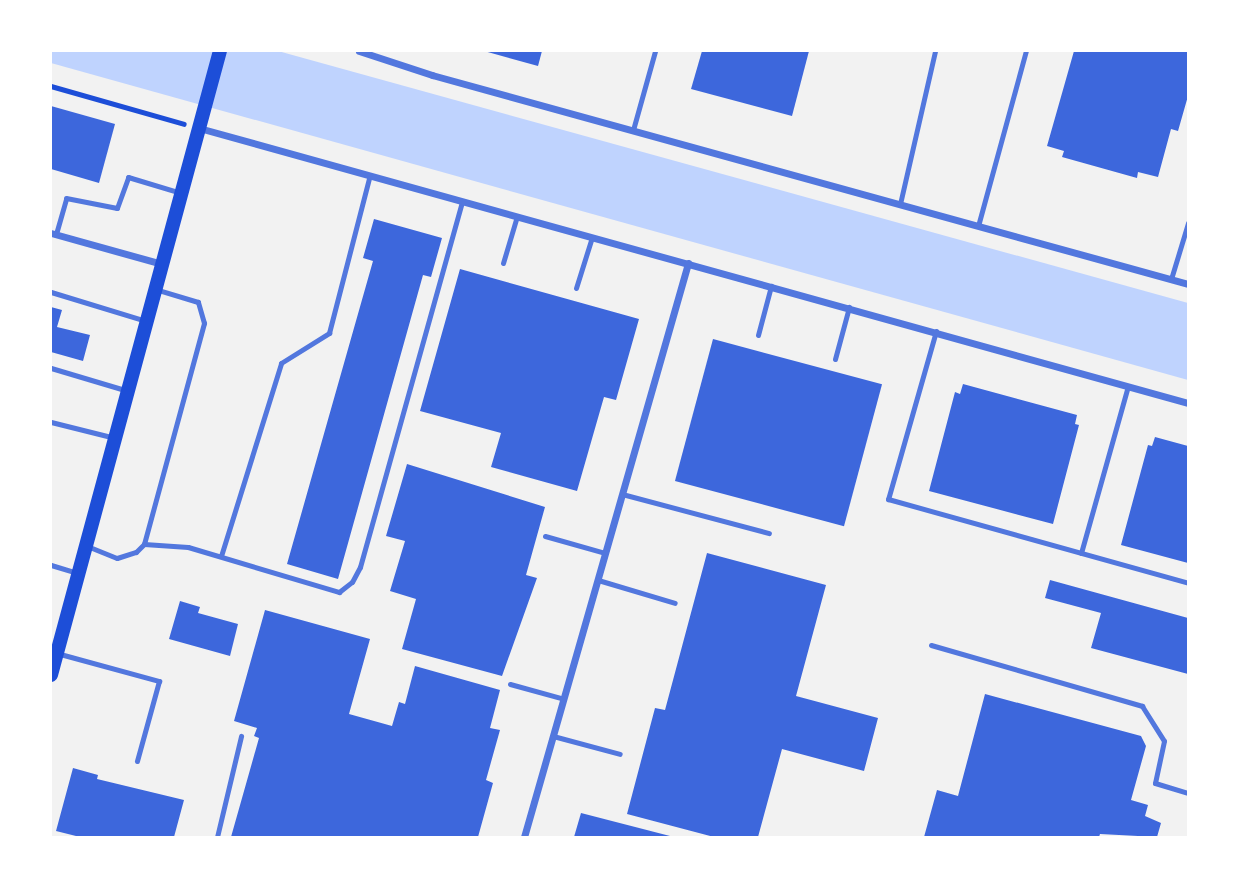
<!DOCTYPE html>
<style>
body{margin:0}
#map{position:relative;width:1239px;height:888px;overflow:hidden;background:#f2f2f2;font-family:"Golos Text",sans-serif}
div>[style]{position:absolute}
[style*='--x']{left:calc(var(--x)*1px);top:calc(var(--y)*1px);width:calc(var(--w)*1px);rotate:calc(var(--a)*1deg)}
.water>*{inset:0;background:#bfd3fe}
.building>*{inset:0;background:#3d67dc;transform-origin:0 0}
.path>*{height:4.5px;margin:-2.25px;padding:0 2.25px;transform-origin:2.25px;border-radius:2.25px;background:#1d4ed8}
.service>*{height:5px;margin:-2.5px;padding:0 2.5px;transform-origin:2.5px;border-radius:2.5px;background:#5277de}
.minor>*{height:7px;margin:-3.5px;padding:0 3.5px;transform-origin:3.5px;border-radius:3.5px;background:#5277de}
.secondary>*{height:14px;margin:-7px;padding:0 7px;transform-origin:7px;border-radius:7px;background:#1d4ed8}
span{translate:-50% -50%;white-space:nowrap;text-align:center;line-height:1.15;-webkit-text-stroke:6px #fff;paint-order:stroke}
.frame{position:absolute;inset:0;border:52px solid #fff;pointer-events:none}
</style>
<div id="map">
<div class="water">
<div style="clip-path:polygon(51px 51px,278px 51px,1188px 303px,1188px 380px,51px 63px)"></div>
</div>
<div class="building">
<div style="clip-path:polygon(484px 51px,542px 51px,538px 66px)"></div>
<div style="clip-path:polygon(702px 51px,809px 51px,792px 116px,691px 89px)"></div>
<div style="clip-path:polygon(1074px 51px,1188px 51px,1188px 96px,1178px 131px,1171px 129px,1158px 177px,1138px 172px,1137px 178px,1062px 157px,1064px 151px,1047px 146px)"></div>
<div style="clip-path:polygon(51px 106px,115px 124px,99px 183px,51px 169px)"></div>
<div style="clip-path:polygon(374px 219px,442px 238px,431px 277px,423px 275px,338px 579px,287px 564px,373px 261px,363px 258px)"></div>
<div style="clip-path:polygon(460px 269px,639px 319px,616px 400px,604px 397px,577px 491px,491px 467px,501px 433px,420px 411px)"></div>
<div style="clip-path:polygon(51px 307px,62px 310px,57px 327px,90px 335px,83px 361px,51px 352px)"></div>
<div style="left:713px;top:339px;width:175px;height:147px;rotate:15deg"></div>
<div style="clip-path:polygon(963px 384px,1077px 415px,1075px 424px,1079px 425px,1053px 524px,929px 491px,955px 392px,960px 394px)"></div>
<div style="clip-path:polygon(1155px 437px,1188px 446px,1188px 563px,1121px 545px,1148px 445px,1152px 446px)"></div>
<div style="clip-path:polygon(407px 464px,545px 507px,526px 575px,537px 578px,502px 676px,402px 649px,416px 599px,390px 591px,405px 541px,386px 536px)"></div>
<div style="clip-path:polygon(707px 553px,826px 585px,796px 696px,878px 718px,864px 771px,782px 749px,758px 837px,714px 837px,627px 814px,655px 708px,665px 710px)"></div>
<div style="clip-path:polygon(1050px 580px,1188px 618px,1188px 674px,1091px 648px,1101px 613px,1045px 598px)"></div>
<div style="clip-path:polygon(180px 601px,200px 607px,198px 613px,238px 624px,230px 656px,169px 639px)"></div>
<div style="clip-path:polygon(265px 610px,370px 639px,349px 714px,392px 726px,399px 702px,405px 704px,415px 666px,500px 690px,490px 728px,500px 730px,486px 780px,493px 783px,478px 837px,231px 837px,259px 738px,254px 736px,257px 728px,234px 721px)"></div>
<div style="clip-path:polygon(985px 694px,1141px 736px,1146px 746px,1131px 800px,1148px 805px,1145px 816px,1161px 823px,1157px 837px,1100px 834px,1099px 837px,924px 837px,937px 790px,958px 796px)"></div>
<div style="clip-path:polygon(73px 768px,98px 775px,97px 779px,184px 800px,174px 837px,80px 837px,56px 831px)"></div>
<div style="clip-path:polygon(581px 813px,670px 836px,670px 837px,574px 837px)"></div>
</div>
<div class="path">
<div style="--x:51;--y:86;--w:138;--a:15.9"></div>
</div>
<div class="service">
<div style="--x:633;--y:130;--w:82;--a:-74.4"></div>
<div style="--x:900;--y:204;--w:157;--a:-77.1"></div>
<div style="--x:978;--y:226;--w:181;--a:-74.7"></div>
<div style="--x:56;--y:234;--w:37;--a:-74"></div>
<div style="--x:66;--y:198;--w:52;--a:11.1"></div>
<div style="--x:117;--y:208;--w:33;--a:-70"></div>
<div style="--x:128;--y:177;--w:55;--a:16.8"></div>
<div style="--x:503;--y:263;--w:49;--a:-73.4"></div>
<div style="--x:1171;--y:279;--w:59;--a:-73.1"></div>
<div style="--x:576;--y:288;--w:53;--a:-72.6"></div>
<div style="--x:51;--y:292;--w:99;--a:17"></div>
<div style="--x:936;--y:331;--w:175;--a:105.9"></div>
<div style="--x:888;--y:499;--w:312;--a:15.6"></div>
<div style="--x:758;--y:335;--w:51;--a:-75.1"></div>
<div style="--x:835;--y:359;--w:54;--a:-74.9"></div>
<div style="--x:51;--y:368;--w:77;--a:16.6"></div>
<div style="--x:51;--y:422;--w:66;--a:14"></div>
<div style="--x:622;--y:494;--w:152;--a:14.9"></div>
<div style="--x:545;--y:536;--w:62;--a:15.8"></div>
<div style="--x:144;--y:544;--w:44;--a:3.9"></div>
<div style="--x:188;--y:547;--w:158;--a:16.6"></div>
<div style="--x:339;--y:592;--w:16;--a:-38"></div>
<div style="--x:352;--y:582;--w:17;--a:-62"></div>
<div style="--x:360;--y:567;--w:380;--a:-74.4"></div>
<div style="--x:87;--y:546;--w:32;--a:22"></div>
<div style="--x:117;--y:558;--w:20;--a:-18"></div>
<div style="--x:136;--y:552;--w:11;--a:-45"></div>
<div style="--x:144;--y:544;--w:229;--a:-74.8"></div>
<div style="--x:204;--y:323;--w:22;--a:-106"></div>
<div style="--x:198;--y:302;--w:42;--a:-163.3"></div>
<div style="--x:1081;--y:553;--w:173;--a:-74.3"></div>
<div style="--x:221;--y:556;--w:202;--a:-72.7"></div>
<div style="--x:281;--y:363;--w:57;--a:-32"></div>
<div style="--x:329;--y:333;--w:163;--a:-75.5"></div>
<div style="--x:51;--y:565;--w:28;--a:17"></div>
<div style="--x:598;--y:580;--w:80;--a:16.6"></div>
<div style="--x:931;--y:645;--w:220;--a:16.1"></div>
<div style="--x:1142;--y:706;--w:41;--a:57.8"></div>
<div style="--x:1164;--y:741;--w:43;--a:102.1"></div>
<div style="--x:1155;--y:783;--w:34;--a:17"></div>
<div style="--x:60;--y:654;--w:103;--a:15.3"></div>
<div style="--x:159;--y:681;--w:83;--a:105.4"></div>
<div style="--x:510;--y:684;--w:56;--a:15.5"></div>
<div style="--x:553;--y:736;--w:69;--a:15"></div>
<div style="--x:217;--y:837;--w:104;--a:-76.6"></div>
</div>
<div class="minor">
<div style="--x:359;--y:51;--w:77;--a:18.2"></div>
<div style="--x:432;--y:75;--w:784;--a:15.45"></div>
<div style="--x:199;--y:128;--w:1027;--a:15.54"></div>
<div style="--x:51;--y:233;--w:115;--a:15.6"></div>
<div style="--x:524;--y:837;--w:597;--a:-74.05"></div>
</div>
<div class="secondary">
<div style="--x:51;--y:675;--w:646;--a:-74.85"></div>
</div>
<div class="frame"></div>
</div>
